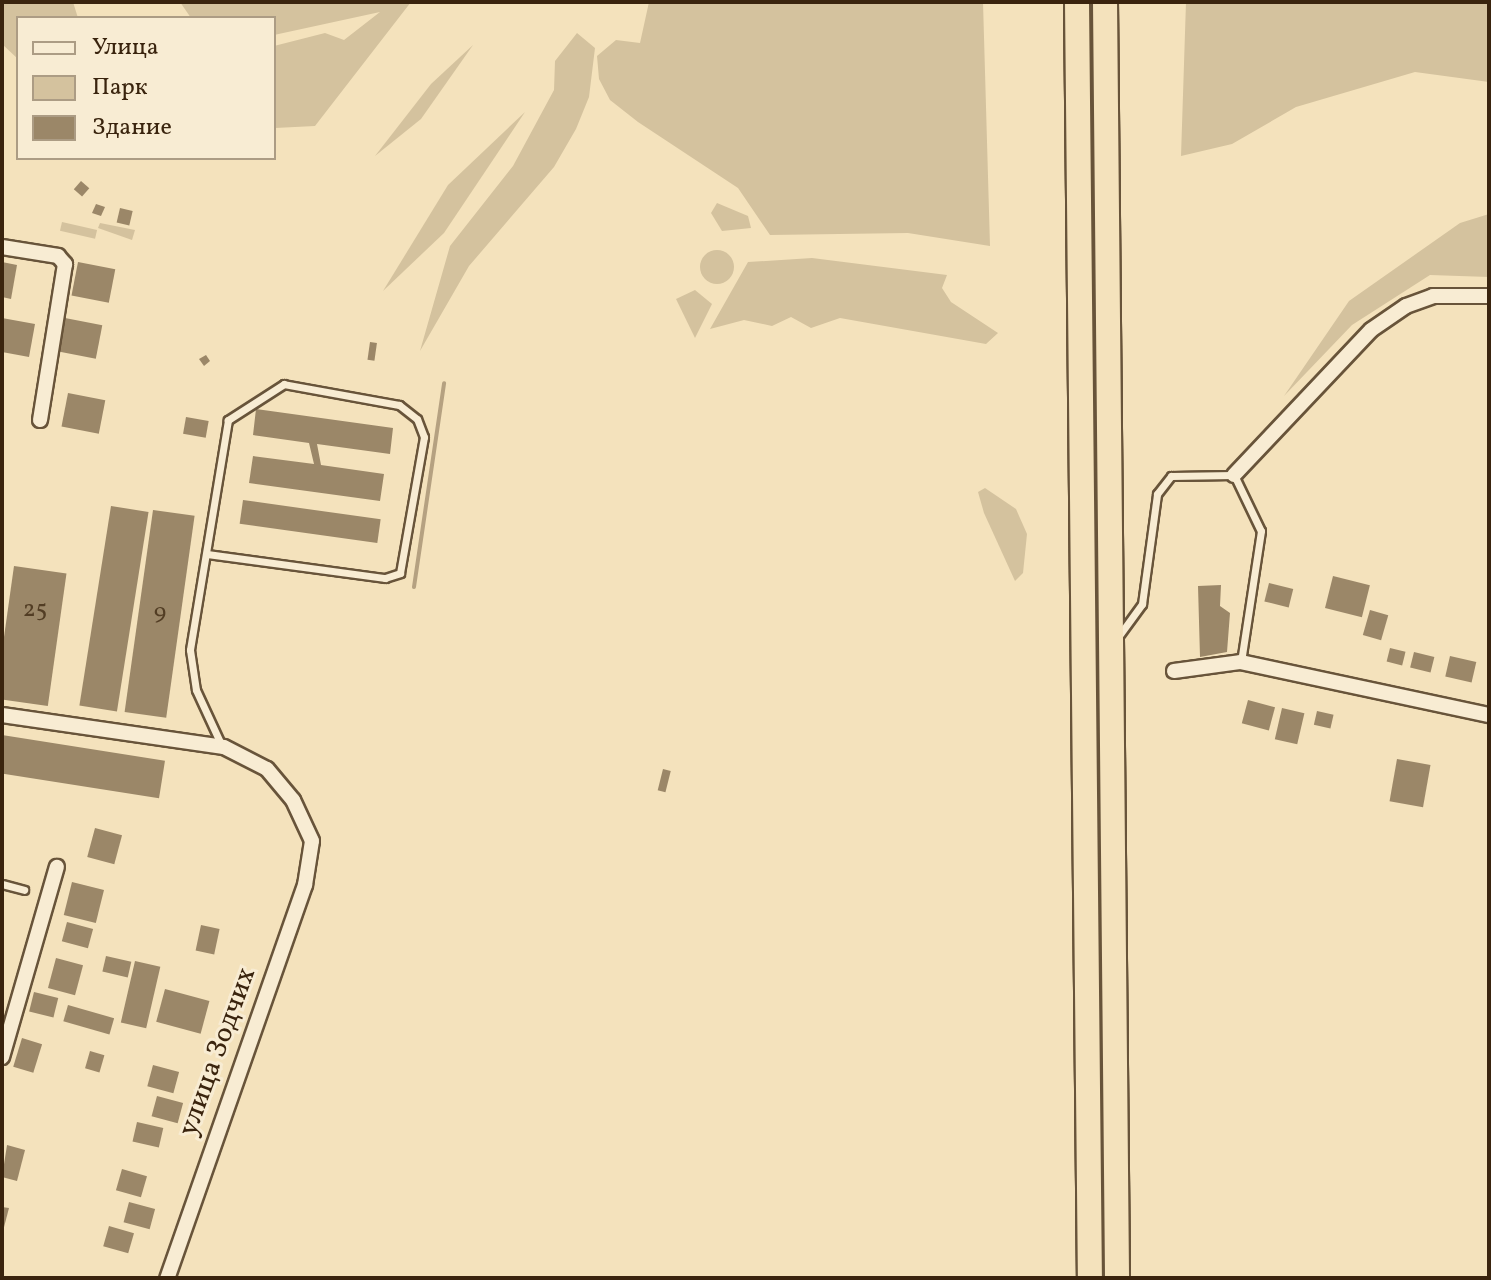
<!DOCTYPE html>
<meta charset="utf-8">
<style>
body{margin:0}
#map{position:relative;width:1491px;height:1280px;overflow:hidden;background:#f4e2bc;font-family:Vollkorn,serif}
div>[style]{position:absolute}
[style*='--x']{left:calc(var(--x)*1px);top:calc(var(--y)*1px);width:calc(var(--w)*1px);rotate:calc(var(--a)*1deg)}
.green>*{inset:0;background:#d4c29e;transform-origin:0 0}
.round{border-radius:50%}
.stream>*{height:4px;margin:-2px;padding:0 2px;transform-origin:2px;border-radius:2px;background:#b5a181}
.building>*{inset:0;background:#9b8768;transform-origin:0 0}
.roads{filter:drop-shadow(2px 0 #68543a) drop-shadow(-2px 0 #68543a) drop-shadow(0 2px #68543a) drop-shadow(0 -2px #68543a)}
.lane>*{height:7px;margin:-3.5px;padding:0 3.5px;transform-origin:3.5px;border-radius:3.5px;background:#f8ecd3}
.street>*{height:14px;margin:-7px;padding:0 7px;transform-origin:7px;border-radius:7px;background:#f8ecd3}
.highway>*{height:24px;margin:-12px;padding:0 12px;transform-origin:12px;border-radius:12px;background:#f4e2bc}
span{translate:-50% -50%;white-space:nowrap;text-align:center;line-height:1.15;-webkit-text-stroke:6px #f8ecd3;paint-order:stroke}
.number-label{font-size:24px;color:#523d24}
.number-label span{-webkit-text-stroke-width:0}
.street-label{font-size:28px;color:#3a240e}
.frame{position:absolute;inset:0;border:4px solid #3a240e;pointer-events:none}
.legend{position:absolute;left:16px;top:16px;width:260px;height:144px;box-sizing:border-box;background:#f8ecd3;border:2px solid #ac9c84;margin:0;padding:10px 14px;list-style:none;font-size:24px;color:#3a240e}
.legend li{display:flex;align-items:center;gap:16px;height:40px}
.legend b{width:40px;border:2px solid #ac9c84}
</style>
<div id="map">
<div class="green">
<div style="clip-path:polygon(2px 2px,73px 2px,78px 18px,18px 18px,18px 59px,2px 44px)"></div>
<div style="clip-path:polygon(180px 2px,411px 2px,315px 126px,275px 128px,274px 46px,325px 33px,344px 40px,380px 12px,274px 35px,274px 18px,191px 18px)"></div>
<div style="clip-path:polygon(649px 2px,983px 2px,990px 246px,908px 233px,770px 235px,738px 188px,638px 122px,610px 100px,599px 79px,597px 56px,616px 40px,640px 43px)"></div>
<div style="clip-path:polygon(1186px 2px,1489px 2px,1489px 82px,1415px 72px,1296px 107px,1232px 144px,1181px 156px)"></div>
<div style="clip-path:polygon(577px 33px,595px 48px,589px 97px,576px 129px,554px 167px,469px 266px,420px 351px,450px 246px,513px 166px,554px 90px,555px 61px)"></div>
<div style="clip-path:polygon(473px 45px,421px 119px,375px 156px,431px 84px)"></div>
<div style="clip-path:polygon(525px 112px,444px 233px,383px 291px,448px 185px)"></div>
<div style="clip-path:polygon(717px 203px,748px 216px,751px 228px,722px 231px,711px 213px)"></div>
<div style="clip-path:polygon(1489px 214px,1489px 277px,1430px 275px,1352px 325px,1284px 396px,1349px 301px,1460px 223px)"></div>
<div style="left:62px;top:222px;width:36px;height:9px;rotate:13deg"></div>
<div style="clip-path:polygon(100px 223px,135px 230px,132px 240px,98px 228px)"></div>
<div class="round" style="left:700px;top:250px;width:34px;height:34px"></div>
<div style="clip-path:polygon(812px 258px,947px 275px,942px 288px,951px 302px,998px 333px,986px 344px,840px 318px,811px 328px,791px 317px,772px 326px,744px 320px,710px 329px,748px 262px)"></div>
<div style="clip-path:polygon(695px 290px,712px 304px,695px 338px,676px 299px)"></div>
<div style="clip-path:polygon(985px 488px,1016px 509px,1027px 534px,1023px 573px,1015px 581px,984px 513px,978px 492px)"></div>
</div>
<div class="stream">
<div style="--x:414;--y:587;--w:206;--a:-81.6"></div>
</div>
<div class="building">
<div style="left:81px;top:181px;width:11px;height:11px;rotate:41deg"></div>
<div style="clip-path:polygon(96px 204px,105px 207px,101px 216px,92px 213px)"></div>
<div style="left:120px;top:208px;width:13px;height:15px;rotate:13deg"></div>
<div style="clip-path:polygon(2px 262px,17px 265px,11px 299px,2px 297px)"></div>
<div style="left:78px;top:262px;width:38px;height:34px;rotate:11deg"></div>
<div style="clip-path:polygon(2px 318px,35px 324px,29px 357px,2px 352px)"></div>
<div style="left:65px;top:318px;width:38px;height:34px;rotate:11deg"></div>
<div style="left:370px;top:342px;width:7px;height:18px;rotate:8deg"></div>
<div style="clip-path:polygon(206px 355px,210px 361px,204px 366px,199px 359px)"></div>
<div style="left:68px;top:393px;width:38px;height:34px;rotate:11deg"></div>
<div style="clip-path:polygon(256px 409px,393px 428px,390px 454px,317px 444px,321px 465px,384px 474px,380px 501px,249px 483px,253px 456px,314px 464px,309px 443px,253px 435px)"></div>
<div style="left:186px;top:417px;width:23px;height:17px;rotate:10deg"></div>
<div style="left:243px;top:500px;width:139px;height:24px;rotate:8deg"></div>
<div style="left:111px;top:506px;width:38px;height:202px;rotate:9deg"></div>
<div style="left:153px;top:510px;width:42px;height:204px;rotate:8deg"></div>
<div style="left:14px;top:566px;width:53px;height:134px;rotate:8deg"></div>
<div style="left:1333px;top:576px;width:38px;height:33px;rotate:14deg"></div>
<div style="left:1269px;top:583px;width:25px;height:19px;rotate:14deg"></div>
<div style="clip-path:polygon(1221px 585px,1220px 606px,1230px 613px,1227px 652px,1200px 657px,1198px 586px)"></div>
<div style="left:1370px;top:610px;width:19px;height:26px;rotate:16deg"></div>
<div style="left:1390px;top:648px;width:16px;height:14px;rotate:14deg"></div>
<div style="left:1414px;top:652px;width:21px;height:16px;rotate:14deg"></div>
<div style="left:1450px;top:656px;width:27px;height:21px;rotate:13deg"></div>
<div style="left:1248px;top:700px;width:28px;height:24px;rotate:15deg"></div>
<div style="left:1282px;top:708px;width:23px;height:32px;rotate:13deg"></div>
<div style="left:1317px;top:711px;width:17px;height:14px;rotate:13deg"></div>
<div style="left:2px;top:735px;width:165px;height:38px;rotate:9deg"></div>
<div style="left:1397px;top:759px;width:34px;height:43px;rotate:10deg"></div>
<div style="left:663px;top:769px;width:8px;height:22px;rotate:14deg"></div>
<div style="left:95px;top:828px;width:28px;height:30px;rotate:15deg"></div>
<div style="left:72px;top:882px;width:33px;height:34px;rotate:14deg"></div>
<div style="left:67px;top:922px;width:27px;height:20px;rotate:15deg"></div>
<div style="left:201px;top:925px;width:19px;height:26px;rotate:12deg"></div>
<div style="left:106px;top:956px;width:26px;height:16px;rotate:13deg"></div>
<div style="left:56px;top:958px;width:28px;height:31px;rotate:15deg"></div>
<div style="left:135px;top:961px;width:26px;height:63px;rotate:13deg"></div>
<div style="left:165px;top:989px;width:46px;height:34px;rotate:15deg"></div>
<div style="left:34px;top:992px;width:25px;height:20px;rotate:14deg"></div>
<div style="left:68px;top:1005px;width:48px;height:17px;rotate:16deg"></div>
<div style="left:22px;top:1038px;width:21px;height:30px;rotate:17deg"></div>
<div style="left:90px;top:1051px;width:15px;height:18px;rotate:16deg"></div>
<div style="left:153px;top:1065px;width:27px;height:22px;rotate:15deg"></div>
<div style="left:157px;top:1096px;width:27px;height:21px;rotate:15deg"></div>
<div style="left:137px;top:1122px;width:27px;height:20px;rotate:13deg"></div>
<div style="clip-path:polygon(7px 1145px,25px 1150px,17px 1181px,2px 1177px)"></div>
<div style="left:122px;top:1169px;width:26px;height:22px;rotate:16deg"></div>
<div style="left:129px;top:1202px;width:27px;height:21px;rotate:15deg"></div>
<div style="clip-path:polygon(2px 1207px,9px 1208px,3px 1231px,2px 1231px)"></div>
<div style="left:109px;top:1226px;width:26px;height:21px;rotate:16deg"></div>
</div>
<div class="roads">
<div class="lane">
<div style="--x:207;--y:554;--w:180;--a:7.7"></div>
<div style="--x:385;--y:578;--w:16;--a:-18"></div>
<div style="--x:400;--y:573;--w:138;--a:-80"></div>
<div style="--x:424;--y:437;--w:19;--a:-111"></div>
<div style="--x:417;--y:419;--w:23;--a:-142"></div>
<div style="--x:399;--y:405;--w:117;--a:-169.7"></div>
<div style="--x:284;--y:384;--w:67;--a:147.3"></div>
<div style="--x:228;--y:420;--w:233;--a:99.4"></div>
<div style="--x:190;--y:650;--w:40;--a:81.5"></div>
<div style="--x:196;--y:690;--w:60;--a:65.2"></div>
<div style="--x:1118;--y:637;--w:41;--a:-54"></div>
<div style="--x:1142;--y:604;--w:111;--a:-82.2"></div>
<div style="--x:1157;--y:494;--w:23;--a:-52"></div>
<div style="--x:1171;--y:476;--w:63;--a:-0.9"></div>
<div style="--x:1234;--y:475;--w:62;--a:64.3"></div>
<div style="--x:1261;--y:531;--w:133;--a:98.7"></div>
<div style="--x:2;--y:884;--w:23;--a:15"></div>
</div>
<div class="street">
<div style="--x:2;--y:247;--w:57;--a:9.1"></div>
<div style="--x:58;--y:256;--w:11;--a:49"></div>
<div style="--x:65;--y:264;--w:158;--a:99.1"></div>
<div style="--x:1234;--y:475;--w:199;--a:-46.6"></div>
<div style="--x:1371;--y:330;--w:42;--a:-34.4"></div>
<div style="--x:1406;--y:306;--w:29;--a:-20"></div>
<div style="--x:1433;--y:296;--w:56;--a:0"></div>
<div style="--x:1174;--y:671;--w:68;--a:-7.7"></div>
<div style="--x:1241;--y:662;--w:254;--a:12.1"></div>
<div style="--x:2;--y:715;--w:224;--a:8.2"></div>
<div style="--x:224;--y:747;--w:48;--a:27.1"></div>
<div style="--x:267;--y:769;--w:40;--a:50"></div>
<div style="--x:293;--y:800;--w:45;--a:65.1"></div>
<div style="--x:312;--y:841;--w:45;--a:99"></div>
<div style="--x:305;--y:885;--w:417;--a:109.3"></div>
<div style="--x:2;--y:1057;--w:198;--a:-73.9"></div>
</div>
<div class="highway">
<div style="--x:1077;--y:2;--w:1276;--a:89.42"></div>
<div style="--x:1105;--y:2;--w:1276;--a:89.46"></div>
</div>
</div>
<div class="number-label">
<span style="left:35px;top:611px">25</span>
<span style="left:160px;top:614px">9</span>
</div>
<div class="street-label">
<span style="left:218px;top:1052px;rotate:-70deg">улица Зодчих</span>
</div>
<div class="frame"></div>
<ul class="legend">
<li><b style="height:10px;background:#f8ecd3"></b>Улица</li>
<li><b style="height:22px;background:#d4c29e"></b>Парк</li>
<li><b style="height:22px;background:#9b8768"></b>Здание</li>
</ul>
</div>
